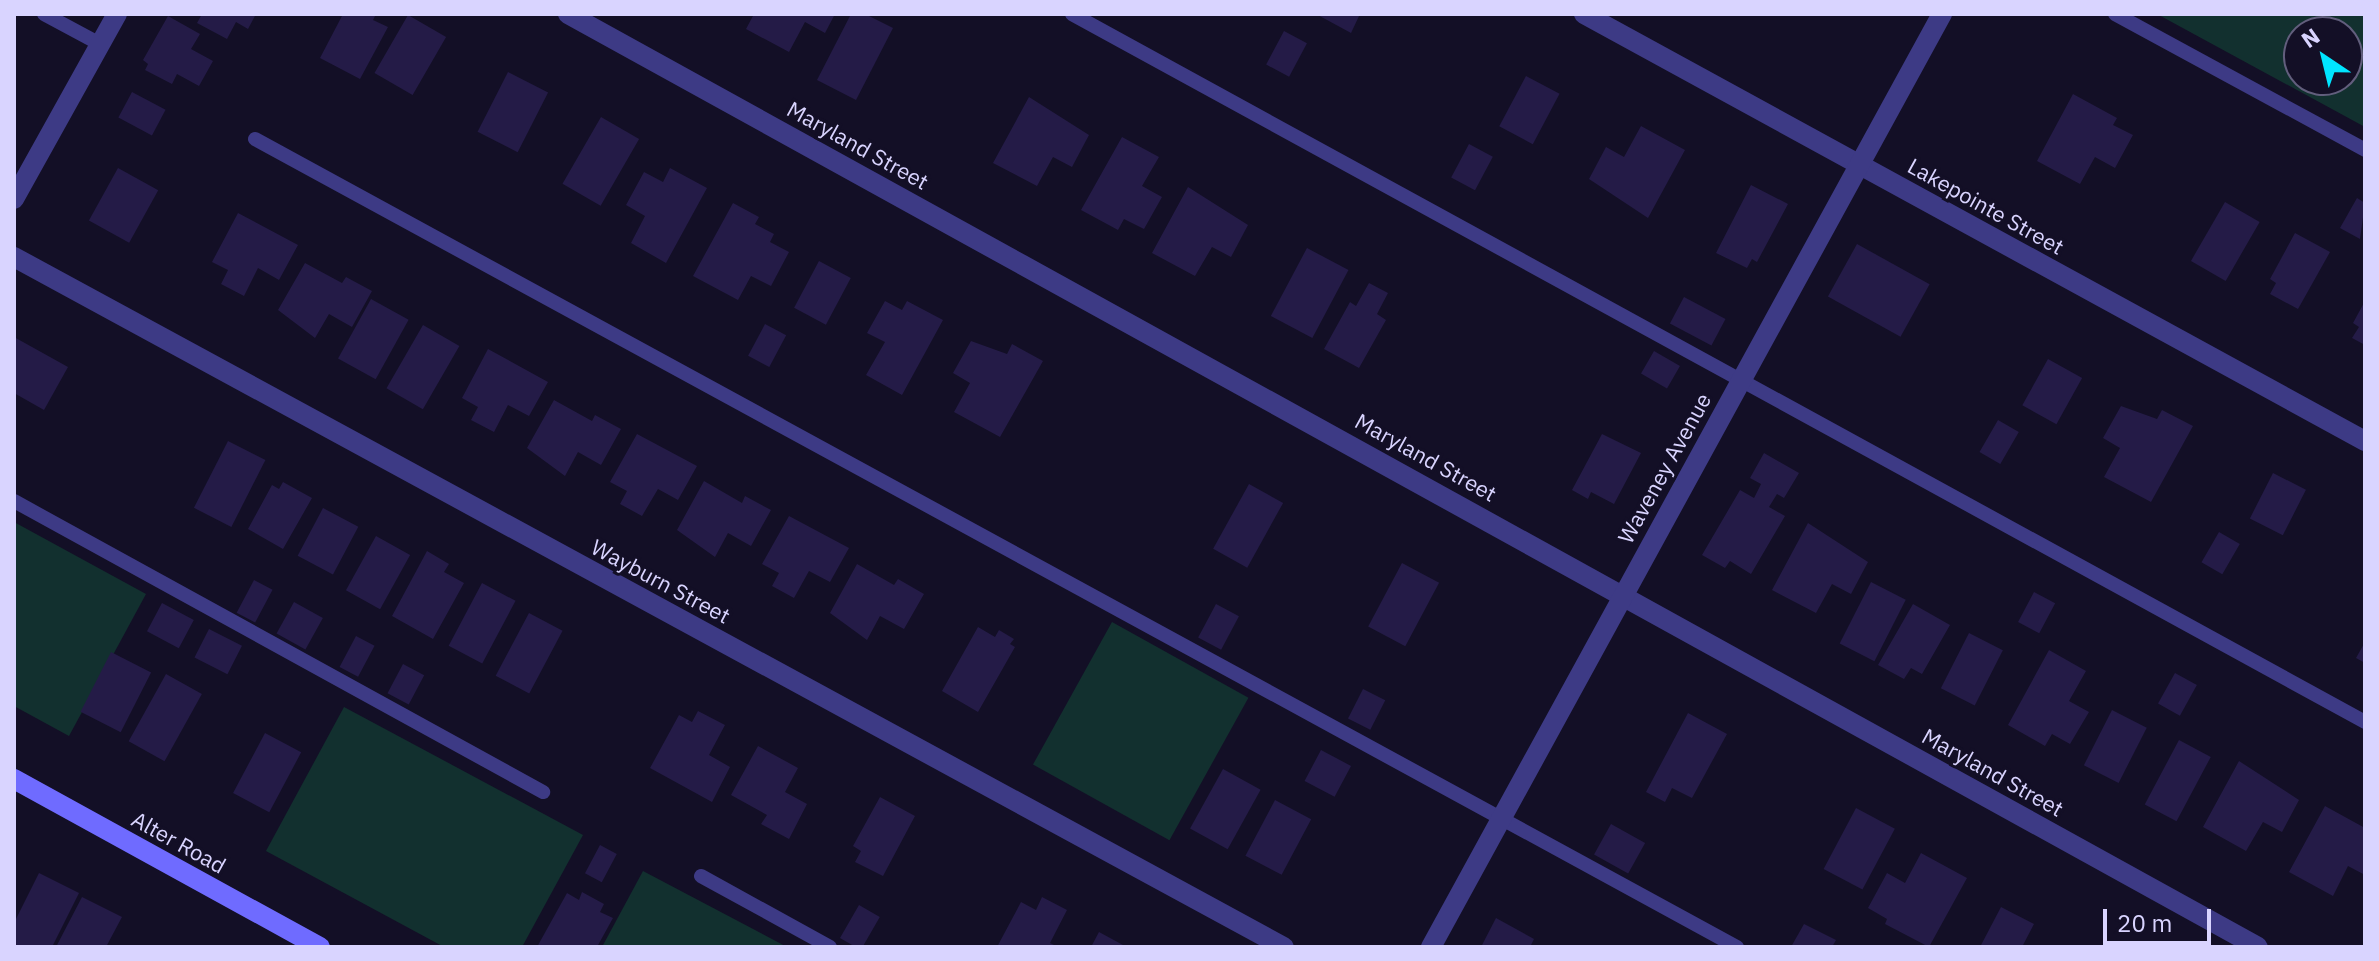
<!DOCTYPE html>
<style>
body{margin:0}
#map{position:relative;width:2379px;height:961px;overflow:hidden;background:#130f26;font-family:"IBM Plex Sans",sans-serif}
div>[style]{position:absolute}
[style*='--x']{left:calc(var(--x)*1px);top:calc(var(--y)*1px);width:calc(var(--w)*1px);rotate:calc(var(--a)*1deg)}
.green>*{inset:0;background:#12302f;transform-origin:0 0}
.building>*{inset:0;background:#241b47;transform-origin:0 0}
.lane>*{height:14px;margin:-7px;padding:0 7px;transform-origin:7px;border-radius:7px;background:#3d3a85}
.street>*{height:20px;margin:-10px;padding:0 10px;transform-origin:10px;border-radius:10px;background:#3d3a85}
.secondary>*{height:20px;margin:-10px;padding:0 10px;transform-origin:10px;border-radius:10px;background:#6f6bff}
span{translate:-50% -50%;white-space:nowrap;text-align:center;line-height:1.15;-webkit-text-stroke:6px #130f26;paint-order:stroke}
.street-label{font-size:22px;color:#d9d4ff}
.frame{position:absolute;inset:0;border:16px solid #d9d4ff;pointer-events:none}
.north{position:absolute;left:2283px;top:16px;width:80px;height:80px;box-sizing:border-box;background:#130f26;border:2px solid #625e7d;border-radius:50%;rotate:325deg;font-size:22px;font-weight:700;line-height:32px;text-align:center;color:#d9d4ff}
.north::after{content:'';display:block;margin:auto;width:28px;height:36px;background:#00e5ff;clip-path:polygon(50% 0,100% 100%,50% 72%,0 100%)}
.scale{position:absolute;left:2103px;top:909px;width:108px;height:36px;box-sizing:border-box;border:4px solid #d9d4ff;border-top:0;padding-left:10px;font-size:24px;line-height:28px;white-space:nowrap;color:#d9d4ff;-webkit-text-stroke:6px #130f26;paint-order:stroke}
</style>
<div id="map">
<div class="green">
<div style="clip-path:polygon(evenodd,2157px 14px,2365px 14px,2365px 127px,2157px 14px,2347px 32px,2347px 80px,2299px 80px,2299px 32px,2347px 32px)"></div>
<div style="clip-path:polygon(14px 522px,146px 594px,69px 736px,14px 706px)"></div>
<div style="left:1112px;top:622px;width:156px;height:163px;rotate:29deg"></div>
<div style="clip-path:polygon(344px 707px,583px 835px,522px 947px,444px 947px,266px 851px)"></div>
<div style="clip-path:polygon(643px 871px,787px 947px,602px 947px)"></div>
</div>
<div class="building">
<div style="clip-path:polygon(202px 14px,256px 14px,248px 29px,236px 22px,227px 39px,197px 23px)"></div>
<div style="clip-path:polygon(343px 14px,376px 14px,373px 20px,388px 27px,360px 79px,320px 58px)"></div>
<div style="clip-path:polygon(754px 14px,835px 14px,825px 33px,805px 22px,789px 52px,746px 29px)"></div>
<div style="clip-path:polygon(851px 14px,865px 14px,893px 28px,856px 100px,817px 80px)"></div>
<div style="clip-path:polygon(1316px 14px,1360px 14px,1351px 33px)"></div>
<div style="left:408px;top:15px;width:44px;height:67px;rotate:30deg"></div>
<div style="clip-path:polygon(168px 16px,200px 34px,191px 49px,213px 61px,199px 86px,177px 74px,172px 84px,145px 70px,148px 64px,143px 60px)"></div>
<div style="left:1284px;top:31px;width:26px;height:38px;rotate:28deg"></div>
<div style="left:508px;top:72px;width:45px;height:67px;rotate:27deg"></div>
<div style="left:1526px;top:76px;width:38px;height:57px;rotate:28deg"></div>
<div style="left:132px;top:92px;width:38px;height:29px;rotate:28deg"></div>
<div style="clip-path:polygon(2073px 94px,2117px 118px,2113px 125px,2133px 135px,2115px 168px,2095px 157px,2080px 184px,2037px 161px)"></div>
<div style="clip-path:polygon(1029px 97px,1089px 135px,1072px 167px,1053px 157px,1037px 186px,993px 163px)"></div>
<div style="left:601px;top:117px;width:44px;height:77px;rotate:30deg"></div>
<div style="clip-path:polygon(1641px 126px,1685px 150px,1648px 218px,1589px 179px,1606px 147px,1624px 157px)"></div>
<div style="clip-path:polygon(1122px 137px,1159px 157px,1142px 186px,1162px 197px,1144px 229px,1124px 219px,1118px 230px,1081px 210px)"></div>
<div style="left:1469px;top:144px;width:27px;height:38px;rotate:28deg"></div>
<div style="left:118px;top:168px;width:46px;height:60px;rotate:29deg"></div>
<div style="clip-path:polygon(670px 168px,707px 188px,666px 263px,631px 243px,645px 216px,626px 205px,644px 172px,663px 182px)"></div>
<div style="clip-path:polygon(1751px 185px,1788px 204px,1757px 262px,1752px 259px,1747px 268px,1716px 253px)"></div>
<div style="clip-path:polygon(1188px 187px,1248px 225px,1231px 257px,1212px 247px,1195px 276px,1152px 253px)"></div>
<div style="clip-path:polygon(2357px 198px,2365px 203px,2360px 239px,2340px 228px)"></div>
<div style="left:2225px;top:202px;width:40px;height:68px;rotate:30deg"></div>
<div style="clip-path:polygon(733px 203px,759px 217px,755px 224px,774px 234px,770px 242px,789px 252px,771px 286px,751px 276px,738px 300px,693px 276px)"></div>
<div style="clip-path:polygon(238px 213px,298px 245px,279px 280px,258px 268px,244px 296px,221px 284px,228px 270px,212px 262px)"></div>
<div style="clip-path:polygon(2295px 233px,2330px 252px,2298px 309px,2270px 294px,2276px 283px,2270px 279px)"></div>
<div style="left:1857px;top:244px;width:83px;height:60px;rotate:29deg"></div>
<div style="left:1307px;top:248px;width:47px;height:77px;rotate:28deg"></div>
<div style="left:819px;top:261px;width:36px;height:53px;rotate:28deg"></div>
<div style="clip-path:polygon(305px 263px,342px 283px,346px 277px,372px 291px,352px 327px,329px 314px,315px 338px,278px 310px)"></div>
<div style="clip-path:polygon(1369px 283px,1388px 293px,1377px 314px,1386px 320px,1359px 368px,1324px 349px,1350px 302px,1356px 306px)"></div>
<div style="left:1684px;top:297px;width:47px;height:30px;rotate:28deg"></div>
<div style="left:371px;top:299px;width:43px;height:68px;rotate:29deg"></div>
<div style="clip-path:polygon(885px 301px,902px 310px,907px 301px,943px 320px,902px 395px,866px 375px,885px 342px,867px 333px)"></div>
<div style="clip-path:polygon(2365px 301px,2365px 345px,2352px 338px,2359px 327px,2353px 323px)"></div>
<div style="left:765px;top:324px;width:24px;height:36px;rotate:28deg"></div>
<div style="left:423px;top:325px;width:42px;height:73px;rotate:30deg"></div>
<div style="clip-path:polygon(14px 337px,68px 367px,44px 410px,14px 393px)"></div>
<div style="clip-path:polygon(971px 341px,1007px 354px,1012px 344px,1043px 361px,1000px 437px,954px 412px,970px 383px,953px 373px)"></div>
<div style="clip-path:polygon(488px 349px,548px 382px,529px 416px,508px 405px,494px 432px,471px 420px,478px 407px,462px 398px)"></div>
<div style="left:1654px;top:351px;width:30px;height:26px;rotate:30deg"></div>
<div style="left:2048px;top:359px;width:39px;height:53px;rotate:29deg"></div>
<div style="clip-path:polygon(554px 400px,592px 421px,595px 415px,621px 429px,601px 465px,578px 452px,565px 476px,527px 448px)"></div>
<div style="clip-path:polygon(2121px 406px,2157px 419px,2162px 410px,2193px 426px,2151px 502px,2104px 477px,2120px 448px,2103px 438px)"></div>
<div style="left:1998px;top:420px;width:24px;height:37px;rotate:30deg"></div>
<div style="clip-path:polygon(637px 434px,697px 466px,678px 500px,658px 489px,642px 516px,620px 504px,627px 491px,610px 482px)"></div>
<div style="clip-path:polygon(1602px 434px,1641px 453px,1614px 504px,1591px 492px,1588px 499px,1572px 490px)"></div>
<div style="left:228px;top:441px;width:42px;height:75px;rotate:27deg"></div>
<div style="clip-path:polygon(1764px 453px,1799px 473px,1784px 498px,1777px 494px,1769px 507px,1785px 516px,1751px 574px,1730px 561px,1725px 568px,1702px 555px,1740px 490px,1754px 498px,1761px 484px,1750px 478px)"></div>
<div style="left:2273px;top:473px;width:37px;height:51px;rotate:27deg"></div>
<div style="clip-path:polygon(704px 481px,742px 503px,745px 496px,771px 510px,751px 546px,728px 533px,715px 557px,677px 530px)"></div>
<div style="clip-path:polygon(283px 482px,312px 498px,283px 549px,248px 529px,272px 485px,279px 489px)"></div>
<div style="left:1249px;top:484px;width:39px;height:74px;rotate:29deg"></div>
<div style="left:323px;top:508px;width:40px;height:54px;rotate:28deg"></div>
<div style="clip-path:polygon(789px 516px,849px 548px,830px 582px,809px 571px,794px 598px,772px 586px,779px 573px,762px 564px)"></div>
<div style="clip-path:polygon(1808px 523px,1868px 562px,1851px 594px,1832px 584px,1816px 613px,1772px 590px)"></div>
<div style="left:2219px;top:532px;width:24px;height:35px;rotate:30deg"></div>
<div style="left:376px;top:536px;width:39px;height:62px;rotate:29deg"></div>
<div style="clip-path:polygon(427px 551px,449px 564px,444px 572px,464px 583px,433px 639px,392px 616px)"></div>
<div style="left:1402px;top:563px;width:42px;height:72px;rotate:28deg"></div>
<div style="clip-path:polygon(857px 564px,894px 585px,898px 579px,924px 594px,904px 629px,880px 616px,867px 640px,830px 613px)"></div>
<div style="left:254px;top:580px;width:21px;height:37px;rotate:28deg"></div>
<div style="left:1871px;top:582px;width:39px;height:69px;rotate:27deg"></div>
<div style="left:482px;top:583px;width:38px;height:71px;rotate:28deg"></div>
<div style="left:2034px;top:592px;width:24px;height:34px;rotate:28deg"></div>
<div style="left:294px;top:602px;width:33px;height:36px;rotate:29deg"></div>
<div style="left:162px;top:603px;width:36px;height:32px;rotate:28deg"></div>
<div style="left:1216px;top:604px;width:26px;height:38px;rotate:28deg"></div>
<div style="clip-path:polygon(1913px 604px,1950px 625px,1922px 674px,1911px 668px,1904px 679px,1878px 665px)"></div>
<div style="left:529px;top:613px;width:38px;height:71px;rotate:28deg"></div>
<div style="clip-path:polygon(978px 627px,995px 637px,999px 630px,1014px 639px,1010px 644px,1015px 647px,978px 712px,942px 691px)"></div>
<div style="left:209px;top:629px;width:37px;height:32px;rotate:27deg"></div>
<div style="left:1969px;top:633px;width:38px;height:62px;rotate:27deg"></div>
<div style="left:356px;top:636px;width:21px;height:35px;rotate:28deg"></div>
<div style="clip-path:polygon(2365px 642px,2365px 663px,2356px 658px)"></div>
<div style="clip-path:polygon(2049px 650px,2086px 671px,2069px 701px,2089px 712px,2070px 744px,2052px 734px,2045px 746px,2008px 725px)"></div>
<div style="left:111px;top:652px;width:45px;height:67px;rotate:27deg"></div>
<div style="left:403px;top:664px;width:24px;height:33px;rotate:28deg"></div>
<div style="left:2175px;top:673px;width:25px;height:35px;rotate:29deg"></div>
<div style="left:166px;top:674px;width:41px;height:77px;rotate:29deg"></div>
<div style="left:1363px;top:689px;width:25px;height:33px;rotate:27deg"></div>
<div style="left:2112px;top:710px;width:39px;height:62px;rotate:27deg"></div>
<div style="clip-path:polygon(698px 711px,725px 725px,709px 755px,730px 767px,712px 802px,650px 768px,679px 715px,692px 722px)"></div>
<div style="clip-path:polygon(1688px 713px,1727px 734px,1692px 798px,1672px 788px,1665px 802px,1646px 792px)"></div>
<div style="left:265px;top:733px;width:41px;height:68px;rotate:28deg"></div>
<div style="left:2179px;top:740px;width:36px;height:73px;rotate:28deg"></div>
<div style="clip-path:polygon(758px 746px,798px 768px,785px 792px,807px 804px,789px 839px,761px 824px,767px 815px,731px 795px)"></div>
<div style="left:1321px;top:750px;width:34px;height:35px;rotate:28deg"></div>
<div style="clip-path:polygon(2239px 761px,2299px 800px,2282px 832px,2263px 822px,2246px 851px,2203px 827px)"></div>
<div style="left:1223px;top:769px;width:43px;height:68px;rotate:29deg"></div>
<div style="clip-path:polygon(880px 797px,915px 816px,883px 876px,855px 862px,861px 851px,853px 846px)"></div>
<div style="left:1275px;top:800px;width:41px;height:63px;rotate:28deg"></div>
<div style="clip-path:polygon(2325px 806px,2365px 828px,2365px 875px,2348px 866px,2333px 896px,2289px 872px)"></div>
<div style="left:1856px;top:808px;width:44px;height:69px;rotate:28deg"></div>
<div style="left:1611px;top:824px;width:39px;height:35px;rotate:29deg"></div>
<div style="left:600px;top:845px;width:19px;height:32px;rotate:28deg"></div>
<div style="clip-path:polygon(1921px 853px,1967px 878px,1929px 947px,1885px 924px,1887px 919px,1868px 908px,1887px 873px,1905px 883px)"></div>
<div style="clip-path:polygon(39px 873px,79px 893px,52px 947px,14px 947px,14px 923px)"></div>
<div style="clip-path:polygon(582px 892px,604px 904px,600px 912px,613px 918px,597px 947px,537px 947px,567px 893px,579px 900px)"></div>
<div style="clip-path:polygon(82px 897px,122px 917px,106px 947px,56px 947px)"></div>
<div style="clip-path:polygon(1042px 897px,1067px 910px,1050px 943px,1058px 947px,997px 947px,1021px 902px,1036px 910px)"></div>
<div style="left:859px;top:905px;width:24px;height:38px;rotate:30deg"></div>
<div style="clip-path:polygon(2001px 907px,2034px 924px,2022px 947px,1980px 947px)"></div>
<div style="clip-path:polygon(1496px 918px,1534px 939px,1530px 947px,1481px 947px)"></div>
<div style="clip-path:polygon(1804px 924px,1836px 940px,1832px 947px,1791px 947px)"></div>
<div style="clip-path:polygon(1099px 932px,1123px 945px,1091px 947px)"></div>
</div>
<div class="lane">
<div style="--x:44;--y:14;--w:64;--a:28.2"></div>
<div style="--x:1072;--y:14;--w:1474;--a:28.7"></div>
<div style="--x:2115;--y:14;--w:285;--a:28.5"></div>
<div style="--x:255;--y:139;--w:1688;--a:28.6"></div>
<div style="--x:14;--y:501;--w:604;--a:28.81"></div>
<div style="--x:701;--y:876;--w:147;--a:28.8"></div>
</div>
<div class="street">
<div style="--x:568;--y:14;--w:1930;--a:28.9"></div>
<div style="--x:1584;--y:14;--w:890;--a:28.67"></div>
<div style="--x:14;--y:199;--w:212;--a:-60.9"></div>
<div style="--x:14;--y:257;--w:1445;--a:28.52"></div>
<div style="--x:1431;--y:947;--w:1064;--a:-61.29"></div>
</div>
<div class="secondary">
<div style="--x:14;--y:779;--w:349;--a:28.8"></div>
</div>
<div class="street-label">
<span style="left:858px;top:145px;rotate:29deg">Maryland Street</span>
<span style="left:1986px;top:206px;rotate:29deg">Lakepointe Street</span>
<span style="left:1426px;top:457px;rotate:29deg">Maryland Street</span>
<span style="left:1664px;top:468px;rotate:-61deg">Waveney Avenue</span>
<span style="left:661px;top:581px;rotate:28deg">Wayburn Street</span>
<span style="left:1993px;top:772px;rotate:29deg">Maryland Street</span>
<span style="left:179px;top:842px;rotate:29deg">Alter Road</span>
</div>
<div class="frame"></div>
<div class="north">N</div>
<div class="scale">20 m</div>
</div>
